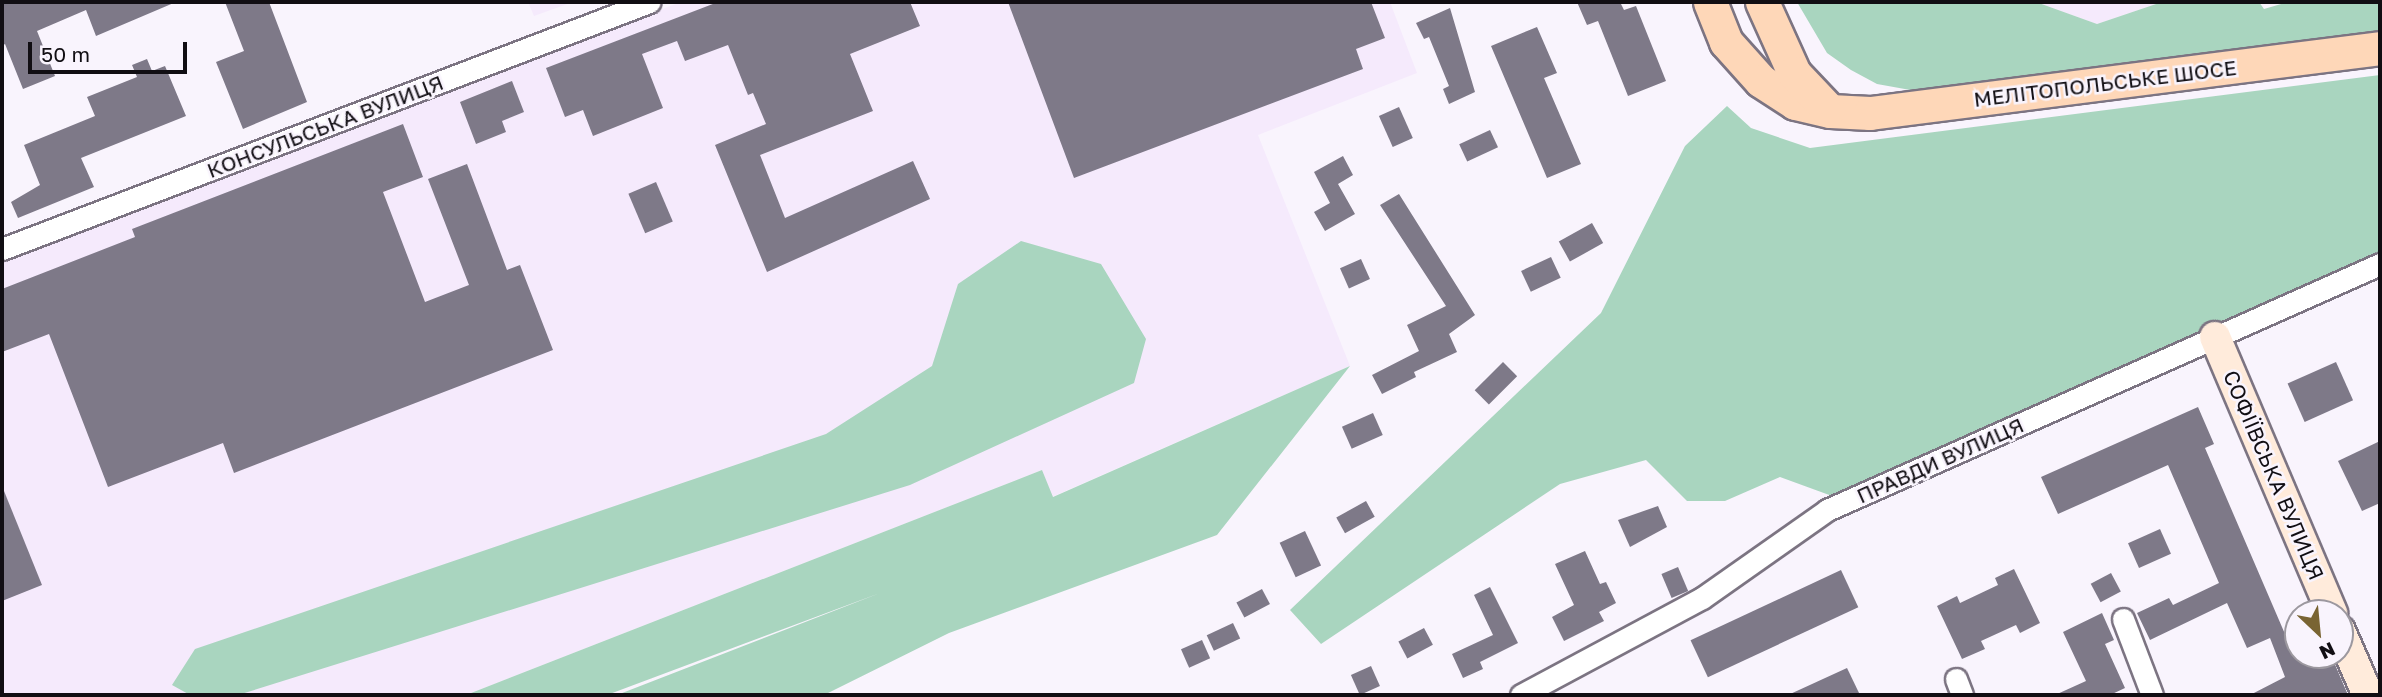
<!DOCTYPE html>
<meta charset="utf-8">
<style>
body{margin:0}
#map{position:relative;width:2382px;height:697px;overflow:hidden;background:#f9f4fd;font-family:"Golos Text",sans-serif}
div>[style]{position:absolute}
[style*='--x']{left:calc(var(--x)*1px);top:calc(var(--y)*1px);width:calc(var(--w)*1px);rotate:calc(var(--a)*1deg)}
.built>*{inset:0;background:#f5eafc}
.green>*{inset:0;background:#a9d5bf}
.building>*{inset:0;background:#7e7988;transform-origin:0 0}
.roads{filter:drop-shadow(2px 0 #7c7482) drop-shadow(-2px 0 #7c7482) drop-shadow(0 2px #7c7482) drop-shadow(0 -2px #7c7482)}
.street>*{height:21px;margin:-10.5px;padding:0 10.5px;transform-origin:10.5px;border-radius:10.5px;background:#fff}
.secondary>*{height:30px;margin:-15px;padding:0 15px;transform-origin:15px;border-radius:15px;background:#ffebdb}
.primary>*{height:33px;margin:-16.5px;padding:0 16.5px;transform-origin:16.5px;border-radius:16.5px;background:#fed7b8}
span{translate:-50% -50%;white-space:nowrap;text-align:center;line-height:1.15;-webkit-text-stroke:5px #f9f4fd;paint-order:stroke}
.street-label{font-size:21px;color:#110e13}
.frame{position:absolute;inset:0;border:4px solid #110e13;pointer-events:none}
.north{position:absolute;left:2284px;top:599px;width:70px;height:70px;box-sizing:border-box;background:#f9f4fd;border:2px solid #9c989f;border-radius:50%;rotate:154deg;font-size:19px;font-weight:700;line-height:28px;text-align:center;color:#110e13}
.north::after{content:'';display:block;margin:auto;width:24px;height:32px;background:#796433;clip-path:polygon(50% 0,100% 100%,50% 72%,0 100%)}
.scale{position:absolute;left:28px;top:42px;width:159px;height:32px;box-sizing:border-box;border:4px solid #110e13;border-top:0;padding-left:9px;font-size:21px;line-height:24px;white-space:nowrap;color:#110e13;-webkit-text-stroke:5px #f9f4fd;paint-order:stroke}
</style>
<div id="map">
<div class="built">
<div style="clip-path:polygon(528px 2px,573px 2px,534px 16px)"></div>
<div style="clip-path:polygon(681px 2px,1390px 2px,1417px 73px,1258px 135px,1350px 366px,1052px 497px,1042px 470px,466px 695px,2px 695px,2px 260px)"></div>
<div style="clip-path:polygon(2036px 2px,2162px 2px,2097px 24px)"></div>
</div>
<div class="green">
<div style="clip-path:polygon(1797px 2px,2036px 2px,2097px 24px,2162px 2px,2259px 2px,2264px 9px,2288px 2px,2380px 2px,2380px 33px,1927px 93px,1877px 84px,1851px 70px,1827px 53px)"></div>
<div style="clip-path:polygon(2380px 75px,2380px 255px,1832px 496px,1780px 477px,1725px 501px,1687px 501px,1646px 460px,1560px 484px,1321px 644px,1290px 610px,1601px 313px,1685px 146px,1727px 106px,1751px 128px,1810px 148px)"></div>
<div style="clip-path:polygon(1021px 241px,1101px 264px,1146px 339px,1134px 383px,910px 485px,238px 695px,190px 695px,172px 685px,195px 649px,826px 434px,932px 366px,958px 284px)"></div>
<div style="clip-path:polygon(1350px 366px,1217px 535px,949px 633px,824px 695px,617px 695px,880px 593px,607px 695px,466px 695px,1042px 470px,1053px 497px)"></div>
</div>
<div class="building">
<div style="clip-path:polygon(2px 2px,176px 2px,96px 36px,86px 10px,37px 31px,55px 76px,23px 89px,5px 44px,2px 46px)"></div>
<div style="clip-path:polygon(225px 2px,269px 2px,307px 102px,243px 129px,216px 62px,244px 51px)"></div>
<div style="clip-path:polygon(718px 2px,910px 2px,920px 26px,850px 54px,873px 111px,760px 155px,785px 218px,913px 161px,930px 199px,767px 272px,715px 145px,766px 124px,753px 93px,748px 95px,728px 45px,685px 61px,677px 41px,642px 54px,663px 108px,593px 136px,583px 110px,565px 117px,546px 68px)"></div>
<div style="clip-path:polygon(1008px 2px,1371px 2px,1385px 38px,1356px 49px,1363px 69px,1074px 178px)"></div>
<div style="clip-path:polygon(1577px 2px,1620px 2px,1624px 10px,1636px 6px,1666px 81px,1628px 96px,1598px 21px,1587px 25px)"></div>
<div style="clip-path:polygon(1450px 8px,1475px 92px,1449px 104px,1443px 89px,1449px 86px,1429px 37px,1424px 39px,1416px 23px)"></div>
<div style="clip-path:polygon(1537px 27px,1557px 73px,1544px 78px,1581px 164px,1547px 178px,1491px 46px)"></div>
<div style="clip-path:polygon(147px 59px,152px 71px,165px 66px,186px 116px,81px 158px,94px 187px,18px 218px,11px 202px,40px 185px,24px 145px,95px 116px,87px 97px,137px 77px,132px 65px)"></div>
<div style="clip-path:polygon(512px 81px,524px 112px,502px 121px,506px 132px,476px 144px,460px 102px)"></div>
<div style="left:1399px;top:107px;width:34px;height:22px;rotate:66deg"></div>
<div style="clip-path:polygon(403px 124px,423px 177px,383px 192px,425px 302px,469px 285px,428px 179px,467px 164px,507px 270px,520px 265px,553px 350px,234px 473px,223px 443px,108px 487px,49px 334px,2px 352px,2px 289px,135px 237px,132px 229px)"></div>
<div style="left:1490px;top:130px;width:19px;height:34px;rotate:65deg"></div>
<div style="clip-path:polygon(1343px 156px,1353px 175px,1338px 184px,1355px 214px,1325px 231px,1314px 212px,1330px 203px,1314px 172px)"></div>
<div style="left:656px;top:182px;width:43px;height:30px;rotate:67deg"></div>
<div style="clip-path:polygon(1399px 194px,1475px 315px,1449px 334px,1457px 352px,1414px 372px,1416px 377px,1382px 394px,1372px 375px,1419px 351px,1407px 325px,1446px 306px,1380px 205px)"></div>
<div style="left:1592px;top:223px;width:23px;height:38px;rotate:61deg"></div>
<div style="left:1551px;top:257px;width:23px;height:33px;rotate:65deg"></div>
<div style="left:1361px;top:259px;width:22px;height:23px;rotate:66deg"></div>
<div style="left:1503px;top:362px;width:20px;height:40px;rotate:45deg"></div>
<div style="left:2336px;top:362px;width:42px;height:53px;rotate:66deg"></div>
<div style="clip-path:polygon(2198px 407px,2214px 444px,2205px 448px,2294px 655px,2331px 655px,2348px 695px,2250px 695px,2285px 677px,2270px 638px,2247px 648px,2227px 603px,2150px 640px,2137px 613px,2169px 598px,2173px 605px,2219px 583px,2168px 465px,2058px 514px,2041px 477px)"></div>
<div style="left:1373px;top:413px;width:24px;height:34px;rotate:66deg"></div>
<div style="clip-path:polygon(2380px 441px,2380px 503px,2362px 511px,2338px 461px)"></div>
<div style="clip-path:polygon(2px 486px,42px 585px,2px 601px)"></div>
<div style="left:1366px;top:501px;width:18px;height:34px;rotate:61deg"></div>
<div style="clip-path:polygon(1658px 506px,1667px 527px,1630px 547px,1618px 520px)"></div>
<div style="left:2160px;top:529px;width:27px;height:35px;rotate:66deg"></div>
<div style="left:1305px;top:531px;width:38px;height:28px;rotate:65deg"></div>
<div style="clip-path:polygon(1585px 551px,1600px 584px,1606px 582px,1616px 603px,1599px 612px,1604px 621px,1564px 641px,1552px 617px,1574px 605px,1555px 564px)"></div>
<div style="left:1678px;top:567px;width:26px;height:18px;rotate:67deg"></div>
<div style="clip-path:polygon(2014px 569px,2040px 623px,2020px 633px,2016px 625px,1981px 641px,1985px 649px,1962px 659px,1937px 606px,1957px 596px,1960px 603px,1998px 585px,1995px 578px)"></div>
<div style="left:1841px;top:570px;width:41px;height:166px;rotate:65deg"></div>
<div style="left:2111px;top:573px;width:21px;height:23px;rotate:62deg"></div>
<div style="clip-path:polygon(1490px 587px,1518px 643px,1480px 662px,1483px 669px,1463px 678px,1452px 654px,1493px 635px,1474px 595px)"></div>
<div style="left:1262px;top:589px;width:17px;height:29px;rotate:62deg"></div>
<div style="clip-path:polygon(2102px 613px,2114px 640px,2105px 644px,2125px 688px,2110px 695px,2055px 695px,2086px 681px,2063px 632px)"></div>
<div style="left:1233px;top:623px;width:17px;height:29px;rotate:65deg"></div>
<div style="left:1424px;top:628px;width:19px;height:29px;rotate:62deg"></div>
<div style="left:1202px;top:640px;width:20px;height:23px;rotate:66deg"></div>
<div style="left:1371px;top:666px;width:22px;height:22px;rotate:66deg"></div>
<div style="clip-path:polygon(1847px 668px,1860px 695px,1788px 695px)"></div>
</div>
<div class="roads">
<div class="street">
<div style="--x:2;--y:249;--w:693;--a:-20.89"></div>
<div style="--x:2123;--y:619;--w:81;--a:69.1"></div>
<div style="--x:1956;--y:679;--w:17;--a:69"></div>
<div style="--x:1521;--y:695;--w:205;--a:-28.2"></div>
<div style="--x:1702;--y:598;--w:153;--a:-35.1"></div>
<div style="--x:1827;--y:510;--w:605;--a:-23.98"></div>
</div>
<div class="secondary">
<div style="--x:2215;--y:337;--w:300;--a:67"></div>
<div style="--x:2340;--y:631;--w:70;--a:66.4"></div>
</div>
<div class="primary">
<div style="--x:1710;--y:2;--w:43;--a:68.2"></div>
<div style="--x:1726;--y:42;--w:52;--a:48.1"></div>
<div style="--x:1761;--y:81;--w:40;--a:32.9"></div>
<div style="--x:1795;--y:103;--w:36;--a:13"></div>
<div style="--x:1830;--y:111;--w:40;--a:2.9"></div>
<div style="--x:1870;--y:113;--w:514;--a:-7.26"></div>
<div style="--x:1762;--y:2;--w:78;--a:65.7"></div>
<div style="--x:1794;--y:73;--w:50;--a:46.6"></div>
</div>
</div>
<div class="street-label">
<span style="left:2105px;top:83px;rotate:-7deg">МЕЛІТОПОЛЬСЬКЕ ШОСЕ</span>
<span style="left:325px;top:126px;rotate:-21deg">КОНСУЛЬСЬКА ВУЛИЦЯ</span>
<span style="left:1940px;top:460px;rotate:-24deg">ПРАВДИ ВУЛИЦЯ</span>
<span style="left:2274px;top:475px;rotate:67deg">СОФІЇВСЬКА ВУЛИЦЯ</span>
</div>
<div class="frame"></div>
<div class="north">N</div>
<div class="scale">50 m</div>
</div>
